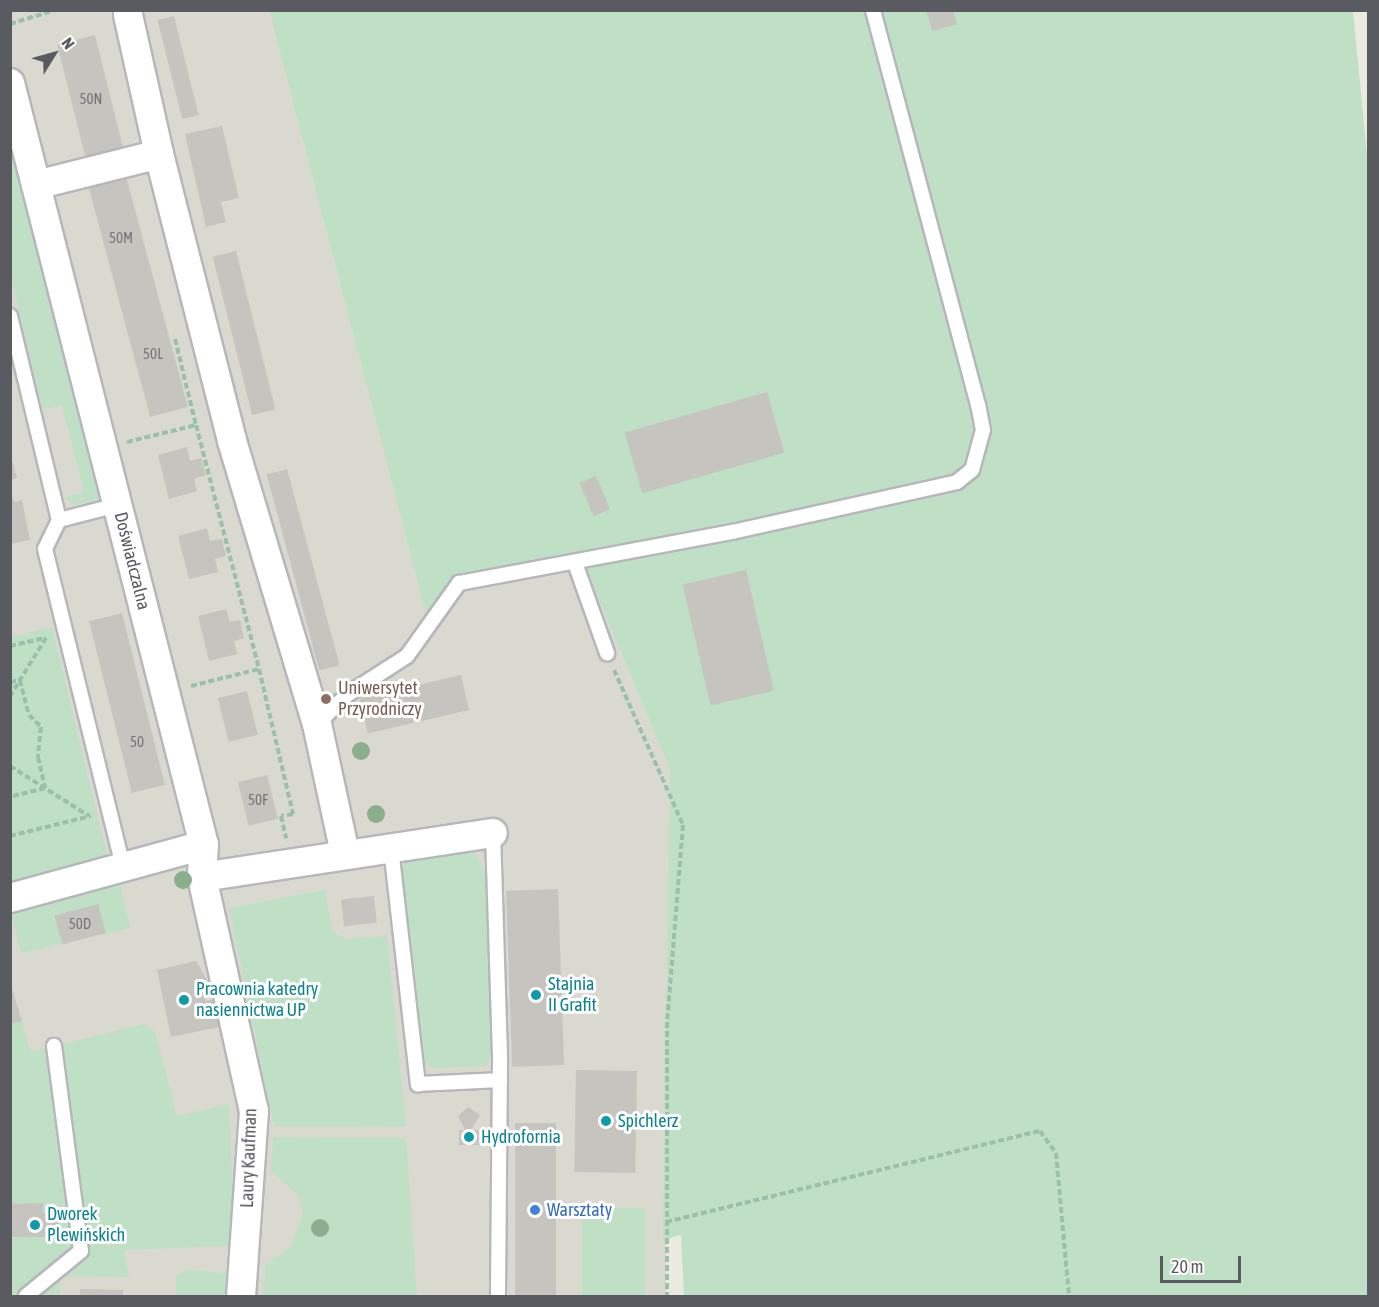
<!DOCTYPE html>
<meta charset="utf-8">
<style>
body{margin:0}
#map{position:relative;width:1379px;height:1307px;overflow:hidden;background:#ebeae1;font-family:"Asap Condensed",sans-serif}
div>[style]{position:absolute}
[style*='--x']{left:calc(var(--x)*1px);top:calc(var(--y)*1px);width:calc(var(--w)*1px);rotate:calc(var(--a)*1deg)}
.education>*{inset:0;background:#dad9cf}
.green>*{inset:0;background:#bfe0c4;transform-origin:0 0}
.building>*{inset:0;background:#c6c4be;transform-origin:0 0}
.path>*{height:4px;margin-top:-2px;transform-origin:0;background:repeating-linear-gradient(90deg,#9ac0aa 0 6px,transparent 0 9px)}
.roads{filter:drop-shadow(2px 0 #b6b7bc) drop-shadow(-2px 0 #b6b7bc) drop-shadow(0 2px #b6b7bc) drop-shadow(0 -2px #b6b7bc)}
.lane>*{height:14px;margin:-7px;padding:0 7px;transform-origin:7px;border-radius:7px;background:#fff}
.street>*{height:28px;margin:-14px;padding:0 14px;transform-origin:14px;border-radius:14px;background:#fff}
.trees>*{width:18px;height:18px;margin:-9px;border-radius:50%;background:#8bae8d}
.dots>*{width:16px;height:16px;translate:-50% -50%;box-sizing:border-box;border:3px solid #fff;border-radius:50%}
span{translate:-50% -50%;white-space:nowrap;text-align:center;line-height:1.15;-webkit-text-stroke:6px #fff;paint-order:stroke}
.number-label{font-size:15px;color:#747578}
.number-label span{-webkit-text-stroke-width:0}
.street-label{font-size:18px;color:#595b60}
.education-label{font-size:18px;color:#785e54}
.left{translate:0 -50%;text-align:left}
.culture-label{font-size:18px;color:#0d838f}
.shop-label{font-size:18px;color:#366cbe}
.frame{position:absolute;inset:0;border:12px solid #595b60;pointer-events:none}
.north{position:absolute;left:24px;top:24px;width:60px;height:60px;-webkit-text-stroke:4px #fff;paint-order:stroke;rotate:53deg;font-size:16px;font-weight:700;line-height:24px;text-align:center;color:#595b60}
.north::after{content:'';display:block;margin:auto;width:21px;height:27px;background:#595b60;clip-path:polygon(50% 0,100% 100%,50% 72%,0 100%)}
.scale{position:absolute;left:1160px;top:1256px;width:81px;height:27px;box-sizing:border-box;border:3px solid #595b60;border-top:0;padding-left:8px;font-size:18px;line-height:21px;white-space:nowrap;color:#595b60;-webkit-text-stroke:4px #fff;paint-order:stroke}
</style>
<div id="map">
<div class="education">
<div style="clip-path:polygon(10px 11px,269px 11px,430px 628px,463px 590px,586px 569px,670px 770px,666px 1296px,11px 1296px)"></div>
</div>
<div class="green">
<div style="clip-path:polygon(269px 11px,1353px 11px,1368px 165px,1368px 1296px,684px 1296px,681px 1235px,663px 1240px,670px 770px,586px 569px,463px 590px,430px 629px)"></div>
<div style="clip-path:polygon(10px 117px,106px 497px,75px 505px,64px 498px,84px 492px,62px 405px,43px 409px,11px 278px)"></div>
<div style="clip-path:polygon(52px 627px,108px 860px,11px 885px,11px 637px)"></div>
<div style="clip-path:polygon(472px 849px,485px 870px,493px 1057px,486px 1066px,431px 1068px,422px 1061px,400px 870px,406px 860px)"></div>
<div style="left:119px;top:880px;width:49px;height:112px;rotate:77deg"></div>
<div style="clip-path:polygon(325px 890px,332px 931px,346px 939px,387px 936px,406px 1127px,274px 1126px,229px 908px)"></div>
<div style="clip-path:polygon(22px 1021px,30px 1052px,144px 1024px,155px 1032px,177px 1116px,229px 1104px,234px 1217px,228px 1246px,124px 1250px,129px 1277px,61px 1276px,60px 1296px,11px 1296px,11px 1024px)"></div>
<div style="clip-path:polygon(273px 1137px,406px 1138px,417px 1296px,263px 1296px,266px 1264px,291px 1247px,303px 1213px,299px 1196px,271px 1171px)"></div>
<div style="left:582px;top:1208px;width:63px;height:88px"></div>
<div style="clip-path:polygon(188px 1269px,228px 1274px,235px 1296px,176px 1296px,176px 1276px)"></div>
</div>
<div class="building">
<div style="clip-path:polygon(926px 10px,953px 10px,957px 24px,932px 31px)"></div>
<div style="left:174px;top:16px;width:102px;height:17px;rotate:76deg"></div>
<div style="left:95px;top:35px;width:122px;height:39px;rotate:76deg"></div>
<div style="clip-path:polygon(222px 126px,239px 198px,221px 202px,226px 222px,206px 227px,185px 134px)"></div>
<div style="left:126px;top:176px;width:239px;height:39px;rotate:75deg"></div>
<div style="left:236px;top:251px;width:163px;height:24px;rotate:76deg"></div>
<div style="left:767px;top:392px;width:63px;height:148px;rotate:74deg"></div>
<div style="clip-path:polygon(187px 447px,190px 461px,201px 458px,206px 475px,194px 479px,197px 491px,169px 499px,158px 455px)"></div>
<div style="clip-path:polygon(10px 454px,17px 478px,10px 480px)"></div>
<div style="left:287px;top:469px;width:203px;height:21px;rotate:75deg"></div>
<div style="left:596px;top:476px;width:36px;height:18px;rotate:67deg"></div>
<div style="clip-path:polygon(10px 489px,14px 502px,22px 500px,30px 540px,10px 544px)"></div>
<div style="clip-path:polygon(207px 528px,210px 541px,222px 539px,226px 556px,215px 559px,218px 572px,189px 579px,178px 536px)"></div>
<div style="left:746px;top:570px;width:124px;height:65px;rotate:77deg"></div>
<div style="clip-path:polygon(226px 609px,230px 622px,240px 620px,244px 638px,234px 641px,237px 654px,209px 661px,198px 616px)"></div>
<div style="left:122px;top:613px;width:177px;height:34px;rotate:76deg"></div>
<div style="left:461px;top:675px;width:36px;height:104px;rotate:77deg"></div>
<div style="left:247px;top:691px;width:45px;height:30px;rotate:76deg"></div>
<div style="left:267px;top:775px;width:45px;height:30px;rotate:76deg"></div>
<div style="left:558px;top:889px;width:176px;height:52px;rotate:88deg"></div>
<div style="left:374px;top:896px;width:27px;height:33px;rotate:84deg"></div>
<div style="left:98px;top:904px;width:30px;height:45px;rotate:75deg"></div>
<div style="clip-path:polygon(196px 961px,207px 980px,201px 981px,205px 1001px,218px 999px,224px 1026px,171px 1037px,157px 970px)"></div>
<div style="clip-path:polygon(10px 983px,22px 1021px,10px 1024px)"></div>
<div style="left:576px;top:1070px;width:61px;height:102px;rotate:1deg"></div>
<div style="clip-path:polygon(468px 1107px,480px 1115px,471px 1130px,479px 1130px,479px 1145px,459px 1145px,459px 1130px,465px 1130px,458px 1116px)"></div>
<div style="left:515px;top:1123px;width:41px;height:173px"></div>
<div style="clip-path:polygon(43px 1203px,43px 1213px,59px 1213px,60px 1237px,10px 1237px,10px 1204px)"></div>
<div style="clip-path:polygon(80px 1289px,123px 1290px,123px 1296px,80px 1296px)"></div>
</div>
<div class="path">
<div style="--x:10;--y:24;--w:47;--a:-17.3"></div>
<div style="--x:175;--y:339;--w:89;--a:76.3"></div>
<div style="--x:127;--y:442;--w:71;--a:-13.8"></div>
<div style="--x:196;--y:425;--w:252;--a:75.5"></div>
<div style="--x:10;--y:646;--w:37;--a:-13"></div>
<div style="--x:46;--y:638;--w:68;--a:121.8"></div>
<div style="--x:614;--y:670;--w:170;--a:66"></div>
<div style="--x:683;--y:825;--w:198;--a:94.6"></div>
<div style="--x:667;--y:1022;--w:274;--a:90"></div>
<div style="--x:10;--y:682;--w:10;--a:-11"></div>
<div style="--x:20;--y:680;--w:36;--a:76"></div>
<div style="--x:29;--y:715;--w:17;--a:45"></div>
<div style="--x:41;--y:727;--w:30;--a:96"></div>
<div style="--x:38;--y:757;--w:32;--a:77"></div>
<div style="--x:45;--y:788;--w:36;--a:166"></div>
<div style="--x:191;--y:686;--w:70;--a:-14"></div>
<div style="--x:259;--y:669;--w:149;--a:76.8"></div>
<div style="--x:293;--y:814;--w:12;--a:171"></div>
<div style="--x:281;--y:816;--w:23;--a:77"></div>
<div style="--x:10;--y:766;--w:93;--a:32.3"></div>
<div style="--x:10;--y:836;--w:83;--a:-13.9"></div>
<div style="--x:666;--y:1222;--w:385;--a:-13.7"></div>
<div style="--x:1040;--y:1131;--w:27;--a:54"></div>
<div style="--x:1056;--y:1153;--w:144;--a:84.8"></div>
</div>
<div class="roads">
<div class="lane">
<div style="--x:10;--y:316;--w:210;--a:76.5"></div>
<div style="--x:59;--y:520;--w:60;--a:-14.5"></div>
<div style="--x:59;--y:520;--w:32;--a:116"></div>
<div style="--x:45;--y:549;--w:327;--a:76.2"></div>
<div style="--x:575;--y:563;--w:96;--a:70.4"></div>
<div style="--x:317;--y:724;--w:43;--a:-44.1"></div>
<div style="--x:348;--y:694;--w:70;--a:-32.8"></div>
<div style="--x:407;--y:656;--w:90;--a:-54.5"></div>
<div style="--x:459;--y:583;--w:278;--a:-10.6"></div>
<div style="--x:732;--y:532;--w:230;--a:-12.5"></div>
<div style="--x:957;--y:482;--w:19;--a:-39"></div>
<div style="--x:972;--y:470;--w:41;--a:-74.6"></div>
<div style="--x:983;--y:430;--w:25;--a:-101"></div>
<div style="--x:978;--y:405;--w:409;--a:-104.9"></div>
<div style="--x:493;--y:833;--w:229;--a:88.2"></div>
<div style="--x:500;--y:1062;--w:234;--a:90.5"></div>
<div style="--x:391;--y:848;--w:238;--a:83.5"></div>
<div style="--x:418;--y:1084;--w:82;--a:-2.8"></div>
<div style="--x:26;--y:1296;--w:71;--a:-39.3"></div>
<div style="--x:81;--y:1251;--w:207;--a:-97.5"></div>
</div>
<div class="street">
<div style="--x:128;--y:15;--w:142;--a:77.4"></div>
<div style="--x:10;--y:83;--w:786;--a:75.72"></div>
<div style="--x:204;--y:845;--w:201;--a:164.7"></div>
<div style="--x:36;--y:185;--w:127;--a:-14.1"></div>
<div style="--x:159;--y:154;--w:296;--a:75.7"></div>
<div style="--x:232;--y:441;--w:295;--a:73.3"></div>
<div style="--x:317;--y:724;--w:133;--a:77.8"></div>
<div style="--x:204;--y:845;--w:32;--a:94"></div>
<div style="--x:202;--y:877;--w:240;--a:77.5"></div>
<div style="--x:254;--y:1111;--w:185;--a:94"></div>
<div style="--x:202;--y:877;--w:294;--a:-8.6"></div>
</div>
</div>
<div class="trees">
<div style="left:361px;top:751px"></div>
<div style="left:376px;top:814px"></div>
<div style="left:183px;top:880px"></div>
<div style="left:320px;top:1228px"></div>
</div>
<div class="dots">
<div style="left:326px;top:699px;background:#8d6e63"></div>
<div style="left:536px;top:995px;background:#0f9aa8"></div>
<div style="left:184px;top:1000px;background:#0f9aa8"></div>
<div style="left:606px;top:1121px;background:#0f9aa8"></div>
<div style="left:469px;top:1137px;background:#0f9aa8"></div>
<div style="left:535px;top:1210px;background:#3f7fe0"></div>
<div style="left:35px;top:1225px;background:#0f9aa8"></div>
</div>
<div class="number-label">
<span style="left:91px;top:99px">50N</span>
<span style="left:121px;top:238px">50M</span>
<span style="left:153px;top:354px">50L</span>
<span style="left:137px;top:742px">50</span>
<span style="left:258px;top:800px">50F</span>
<span style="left:80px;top:924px">50D</span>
</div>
<div class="street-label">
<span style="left:132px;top:561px;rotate:76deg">Doświadczalna</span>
<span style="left:249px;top:1158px;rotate:-88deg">Laury Kaufman</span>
</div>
<div class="education-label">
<span class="left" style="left:338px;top:699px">Uniwersytet<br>Przyrodniczy</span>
</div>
<div class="culture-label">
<span class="left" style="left:548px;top:995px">Stajnia<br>II Grafit</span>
<span class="left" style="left:196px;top:1000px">Pracownia katedry<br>nasiennictwa UP</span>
<span class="left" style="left:618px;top:1121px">Spichlerz</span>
<span class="left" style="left:481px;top:1137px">Hydrofornia</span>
<span class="left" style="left:47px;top:1225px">Dworek<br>Plewińskich</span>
</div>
<div class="shop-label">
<span class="left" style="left:547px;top:1210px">Warsztaty</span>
</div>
<div class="frame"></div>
<div class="north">N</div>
<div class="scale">20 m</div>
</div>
